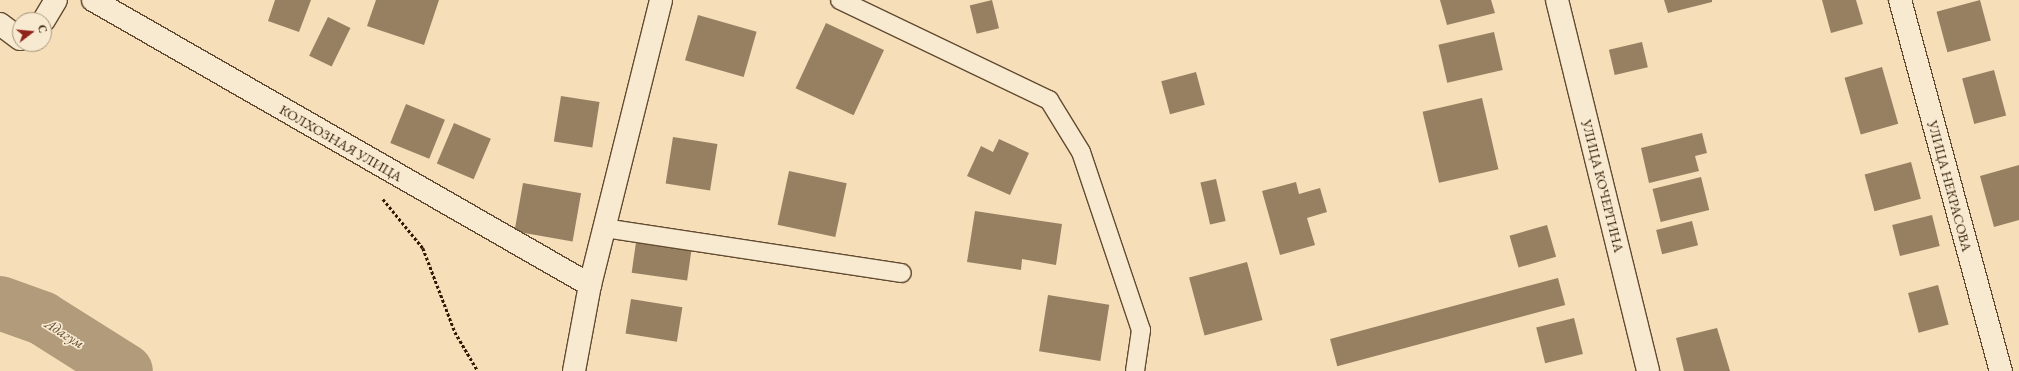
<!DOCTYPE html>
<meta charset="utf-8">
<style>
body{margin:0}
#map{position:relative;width:2019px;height:371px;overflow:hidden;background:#f5deb8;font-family:"EB Garamond",serif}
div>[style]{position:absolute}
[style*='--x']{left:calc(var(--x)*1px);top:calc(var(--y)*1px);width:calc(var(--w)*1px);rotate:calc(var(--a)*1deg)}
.river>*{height:54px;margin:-27px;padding:0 27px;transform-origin:27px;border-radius:27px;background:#b29b7a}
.building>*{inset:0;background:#978061;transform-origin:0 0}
.path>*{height:2.5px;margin-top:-1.25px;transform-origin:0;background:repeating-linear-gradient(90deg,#311a03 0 3px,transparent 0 5px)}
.roads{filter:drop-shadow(1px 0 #624b30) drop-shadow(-1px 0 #624b30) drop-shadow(0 1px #624b30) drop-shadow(0 -1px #624b30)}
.service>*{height:18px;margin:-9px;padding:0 9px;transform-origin:9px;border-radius:9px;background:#f8ead1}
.minor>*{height:22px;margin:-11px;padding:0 11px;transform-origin:11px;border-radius:11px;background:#f8ead1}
.secondary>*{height:22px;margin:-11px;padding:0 11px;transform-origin:11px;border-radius:11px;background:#f8ead1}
span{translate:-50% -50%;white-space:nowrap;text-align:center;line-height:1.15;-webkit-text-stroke:3.5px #f8ead1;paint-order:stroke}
.street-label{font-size:14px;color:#311a03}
.water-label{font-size:15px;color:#654e33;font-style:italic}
.north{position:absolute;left:12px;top:12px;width:40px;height:40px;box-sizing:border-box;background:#f8ead1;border:1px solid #a8977f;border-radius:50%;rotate:74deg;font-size:11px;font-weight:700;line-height:16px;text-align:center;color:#311a03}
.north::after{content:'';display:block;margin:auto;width:14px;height:18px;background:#8f2418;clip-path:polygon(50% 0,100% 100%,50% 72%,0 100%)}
</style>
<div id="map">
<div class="river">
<div style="--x:0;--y:303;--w:45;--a:19.7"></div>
<div style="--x:42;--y:318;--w:99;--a:32.2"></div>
</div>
<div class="building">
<div style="clip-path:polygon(275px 0,311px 0,299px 32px,268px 21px)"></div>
<div style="clip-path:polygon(376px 0,439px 0,424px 45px,367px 26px)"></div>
<div style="left:992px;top:0;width:29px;height:23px;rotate:76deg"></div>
<div style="clip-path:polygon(1440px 0,1491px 0,1495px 13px,1447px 25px)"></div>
<div style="clip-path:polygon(1664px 0,1712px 0,1712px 2px,1668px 13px)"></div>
<div style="clip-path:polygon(1822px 0,1856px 0,1863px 24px,1831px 33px)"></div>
<div style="left:1980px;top:0;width:42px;height:45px;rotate:75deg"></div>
<div style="left:698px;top:15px;width:61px;height:47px;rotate:16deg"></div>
<div style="left:328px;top:17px;width:25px;height:43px;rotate:26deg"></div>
<div style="left:826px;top:23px;width:64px;height:72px;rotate:25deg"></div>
<div style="left:1494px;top:32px;width:39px;height:57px;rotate:77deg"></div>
<div style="left:1642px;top:42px;width:26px;height:34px;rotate:77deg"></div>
<div style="left:1882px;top:67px;width:59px;height:39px;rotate:74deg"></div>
<div style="left:1994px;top:70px;width:47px;height:33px;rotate:75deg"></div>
<div style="left:1196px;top:72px;width:34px;height:36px;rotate:75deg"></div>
<div style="left:561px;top:96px;width:39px;height:46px;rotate:9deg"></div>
<div style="left:1482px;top:98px;width:73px;height:61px;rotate:77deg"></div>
<div style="left:406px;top:104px;width:42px;height:42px;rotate:22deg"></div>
<div style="left:454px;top:123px;width:40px;height:44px;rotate:23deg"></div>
<div style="clip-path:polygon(1702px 133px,1707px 153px,1695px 156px,1699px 171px,1649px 183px,1641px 148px)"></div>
<div style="left:673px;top:137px;width:45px;height:47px;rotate:9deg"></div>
<div style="clip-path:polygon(999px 139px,1029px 153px,1010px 195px,967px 176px,981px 146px,993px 152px)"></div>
<div style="left:1911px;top:162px;width:38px;height:48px;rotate:75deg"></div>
<div style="clip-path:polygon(2019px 165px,2019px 220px,1994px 227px,1980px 176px)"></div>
<div style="left:789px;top:171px;width:59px;height:55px;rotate:12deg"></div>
<div style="left:1701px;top:177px;width:34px;height:50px;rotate:76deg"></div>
<div style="left:1216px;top:179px;width:43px;height:16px;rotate:77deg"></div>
<div style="clip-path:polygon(1296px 182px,1299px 194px,1320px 188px,1327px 212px,1307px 218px,1315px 245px,1280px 255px,1262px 191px)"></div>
<div style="left:523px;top:183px;width:59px;height:49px;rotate:10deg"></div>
<div style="clip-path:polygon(975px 211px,1062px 224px,1056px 265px,1022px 259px,1021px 270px,967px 262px)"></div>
<div style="left:1932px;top:215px;width:32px;height:41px;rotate:76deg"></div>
<div style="left:1692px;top:221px;width:25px;height:37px;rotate:76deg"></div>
<div style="left:1547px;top:225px;width:33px;height:39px;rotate:74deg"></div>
<div style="left:636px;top:242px;width:56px;height:31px;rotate:8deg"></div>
<div style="left:1247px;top:262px;width:60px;height:60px;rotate:75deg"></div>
<div style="left:1558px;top:278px;width:28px;height:236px;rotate:75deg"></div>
<div style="left:1938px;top:285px;width:41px;height:31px;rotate:75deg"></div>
<div style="left:1048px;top:295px;width:62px;height:57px;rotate:9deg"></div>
<div style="left:631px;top:299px;width:52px;height:35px;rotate:9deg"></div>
<div style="left:1574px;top:318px;width:37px;height:39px;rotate:76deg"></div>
<div style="clip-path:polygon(1717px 328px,1730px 371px,1684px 371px,1676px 338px)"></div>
</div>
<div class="path">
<div style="--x:383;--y:199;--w:63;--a:50.8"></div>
<div style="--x:423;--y:248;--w:90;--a:69.1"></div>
<div style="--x:455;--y:332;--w:45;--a:59.5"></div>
</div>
<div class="roads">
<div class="service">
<div style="--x:840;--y:0;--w:232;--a:25.6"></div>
<div style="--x:1049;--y:100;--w:61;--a:58.4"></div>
<div style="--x:1081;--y:152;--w:188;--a:71.4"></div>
<div style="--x:1141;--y:330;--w:41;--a:98.3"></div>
<div style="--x:604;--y:228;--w:301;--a:8.6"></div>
</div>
<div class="minor">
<div style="--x:93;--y:0;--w:573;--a:29.83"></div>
<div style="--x:1557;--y:0;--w:382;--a:76.2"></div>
<div style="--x:1900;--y:0;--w:385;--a:74.8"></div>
<div style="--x:44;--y:20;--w:23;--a:-59"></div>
<div style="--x:0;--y:24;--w:25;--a:37"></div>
</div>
<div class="secondary">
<div style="--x:574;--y:371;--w:87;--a:-79.5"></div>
<div style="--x:590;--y:285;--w:294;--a:-76"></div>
</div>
</div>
<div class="street-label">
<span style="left:341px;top:143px;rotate:30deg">КОЛХОЗНАЯ УЛИЦА</span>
<span style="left:1603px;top:186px;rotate:76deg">УЛИЦА КОЧЕРГИНА</span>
<span style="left:1950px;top:186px;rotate:75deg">УЛИЦА НЕКРАСОВА</span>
</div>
<div class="water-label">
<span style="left:65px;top:333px;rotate:32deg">Адагум</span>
</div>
<div class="north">С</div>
</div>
